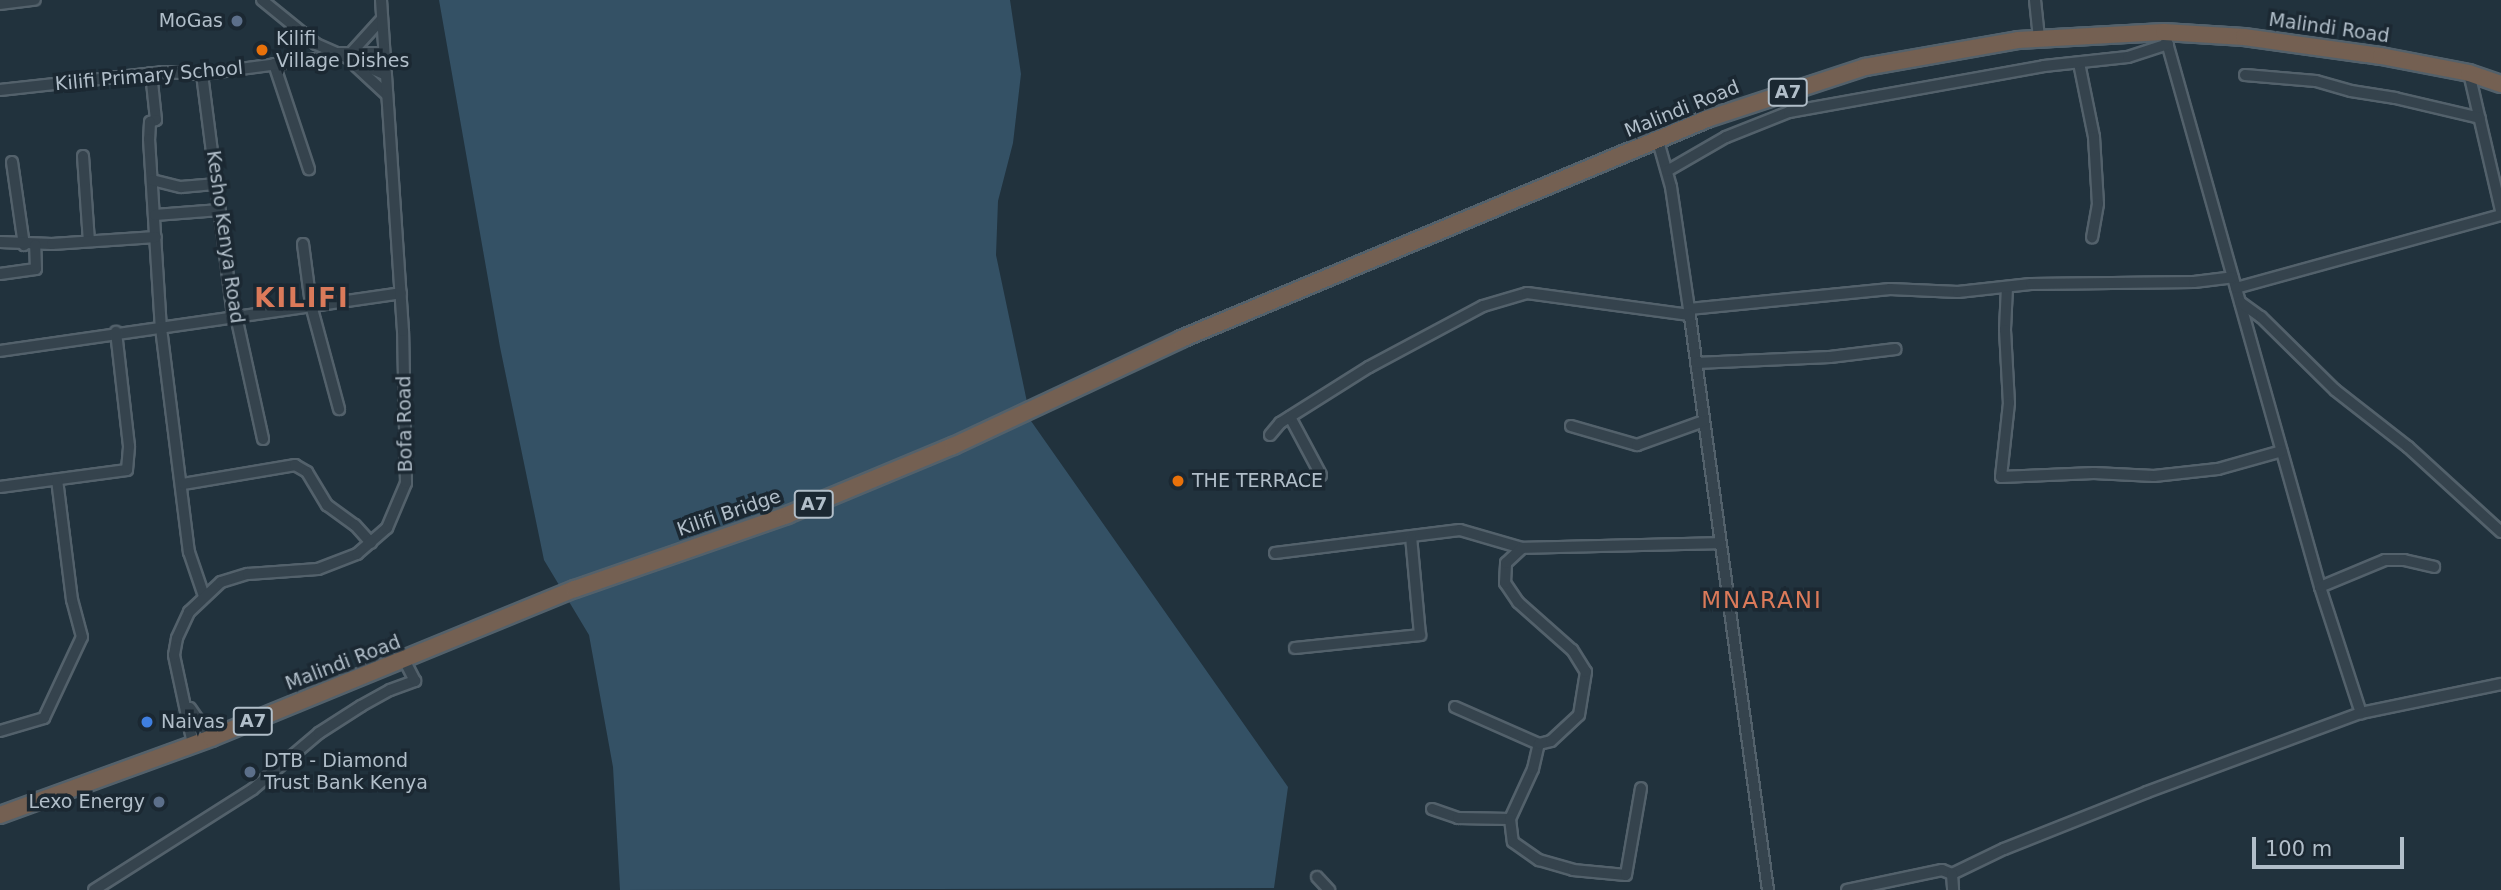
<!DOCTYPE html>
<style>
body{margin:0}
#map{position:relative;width:2501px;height:890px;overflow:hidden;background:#21323d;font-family:"DejaVu Sans",sans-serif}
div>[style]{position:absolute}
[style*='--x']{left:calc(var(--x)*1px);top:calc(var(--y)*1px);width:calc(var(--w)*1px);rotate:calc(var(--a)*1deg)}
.water>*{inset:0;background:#345165}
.roads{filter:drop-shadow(2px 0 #53616b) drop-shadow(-2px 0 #53616b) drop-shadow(0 2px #53616b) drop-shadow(0 -2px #53616b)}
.minor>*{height:10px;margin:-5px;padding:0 5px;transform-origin:5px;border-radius:5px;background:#35434d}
.highway>*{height:16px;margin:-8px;padding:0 8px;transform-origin:8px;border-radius:8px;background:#746052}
.dots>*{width:19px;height:19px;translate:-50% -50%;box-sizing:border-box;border:4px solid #1b2832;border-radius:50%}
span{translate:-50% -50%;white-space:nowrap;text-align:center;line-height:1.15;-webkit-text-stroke:7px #1b2832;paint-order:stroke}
.shield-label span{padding:2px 5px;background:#1b2832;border:2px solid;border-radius:5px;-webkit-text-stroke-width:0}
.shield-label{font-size:18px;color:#b1bec9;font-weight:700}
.poi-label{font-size:19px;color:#b1bec9}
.right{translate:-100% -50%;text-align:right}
.left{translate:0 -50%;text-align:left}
.street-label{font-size:19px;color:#b1bec9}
.quarter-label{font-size:23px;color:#db7a5a;letter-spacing:2px}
.district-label{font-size:26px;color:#db7a5a;font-weight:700;letter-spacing:2px}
.scale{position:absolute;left:2252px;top:837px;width:152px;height:32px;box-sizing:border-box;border:4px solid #b1bec9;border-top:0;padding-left:9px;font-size:21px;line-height:24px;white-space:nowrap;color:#b1bec9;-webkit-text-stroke:5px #1b2832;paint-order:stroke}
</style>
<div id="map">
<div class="water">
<div style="clip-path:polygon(439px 0,1010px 0,1021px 74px,1013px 143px,998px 201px,996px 255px,1031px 421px,1288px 787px,1274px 888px,620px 890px,613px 767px,589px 635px,544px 560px,500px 347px)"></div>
</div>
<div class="roads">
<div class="minor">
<div style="--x:262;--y:0;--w:70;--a:39.2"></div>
<div style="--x:316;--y:44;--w:74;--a:23.8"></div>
<div style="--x:2035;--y:0;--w:38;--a:84"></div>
<div style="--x:0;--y:4;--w:35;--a:-7"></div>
<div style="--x:2164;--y:32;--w:577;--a:74.3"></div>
<div style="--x:2320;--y:587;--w:133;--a:72"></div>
<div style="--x:2361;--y:713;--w:143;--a:-11.7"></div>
<div style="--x:338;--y:53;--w:45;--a:0"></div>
<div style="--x:351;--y:53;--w:45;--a:-47.7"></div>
<div style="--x:2079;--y:63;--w:76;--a:78.5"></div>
<div style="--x:2094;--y:137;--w:67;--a:86.6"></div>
<div style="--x:2098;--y:204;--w:34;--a:100"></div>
<div style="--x:274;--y:64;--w:111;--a:71.6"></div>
<div style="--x:356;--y:66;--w:42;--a:43.1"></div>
<div style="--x:151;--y:73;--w:47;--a:83.9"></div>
<div style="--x:156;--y:120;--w:6;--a:162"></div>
<div style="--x:150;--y:122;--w:17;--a:93"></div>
<div style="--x:149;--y:139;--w:189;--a:86.4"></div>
<div style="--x:161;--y:328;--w:226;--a:82.9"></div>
<div style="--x:189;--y:552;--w:46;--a:71.2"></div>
<div style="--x:2469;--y:73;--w:142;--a:76.9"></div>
<div style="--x:202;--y:74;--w:237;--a:82.7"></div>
<div style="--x:232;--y:309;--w:8;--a:60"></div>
<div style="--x:236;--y:316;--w:126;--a:77.6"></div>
<div style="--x:2245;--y:75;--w:71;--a:4.8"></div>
<div style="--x:2316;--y:81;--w:36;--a:16"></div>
<div style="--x:2351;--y:91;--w:45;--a:9"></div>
<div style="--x:2395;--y:98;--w:87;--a:13.2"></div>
<div style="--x:0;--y:90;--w:163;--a:-6.3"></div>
<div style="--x:162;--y:72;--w:40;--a:2.9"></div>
<div style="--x:202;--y:74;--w:138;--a:-7.5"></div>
<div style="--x:1658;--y:141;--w:48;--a:74.2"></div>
<div style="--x:1671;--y:187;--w:123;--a:81.6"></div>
<div style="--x:1689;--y:309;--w:586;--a:82.26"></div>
<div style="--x:83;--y:156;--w:85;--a:86"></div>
<div style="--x:12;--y:162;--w:84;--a:81.8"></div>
<div style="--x:1667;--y:171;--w:68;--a:-30"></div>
<div style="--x:1726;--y:137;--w:68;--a:-21.6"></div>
<div style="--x:1789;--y:112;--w:259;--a:-10.2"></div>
<div style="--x:2044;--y:66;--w:84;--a:-6.1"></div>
<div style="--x:2128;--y:57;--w:42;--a:-18"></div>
<div style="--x:152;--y:180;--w:30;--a:14"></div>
<div style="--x:181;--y:187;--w:36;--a:-5"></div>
<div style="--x:155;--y:215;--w:65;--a:-4.4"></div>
<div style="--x:0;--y:242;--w:52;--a:2.2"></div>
<div style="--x:52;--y:244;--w:104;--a:-3.9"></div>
<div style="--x:303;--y:244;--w:62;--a:82.5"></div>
<div style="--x:311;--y:305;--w:108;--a:74.9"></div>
<div style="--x:0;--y:274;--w:36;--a:-8"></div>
<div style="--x:36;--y:269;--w:24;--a:-92"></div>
<div style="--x:2007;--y:287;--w:43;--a:92.7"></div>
<div style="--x:2005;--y:330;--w:73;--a:86.9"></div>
<div style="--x:2009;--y:403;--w:74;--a:96.2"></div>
<div style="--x:2001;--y:477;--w:93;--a:-2.5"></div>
<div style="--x:2094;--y:473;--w:60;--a:2.9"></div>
<div style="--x:2154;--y:476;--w:64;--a:-6.2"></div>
<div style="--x:2218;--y:469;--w:66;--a:-15.7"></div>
<div style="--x:2236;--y:288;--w:275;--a:-15.4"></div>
<div style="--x:2240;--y:302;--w:26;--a:36"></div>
<div style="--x:2261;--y:317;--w:104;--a:44.6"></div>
<div style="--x:2335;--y:390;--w:93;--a:38"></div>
<div style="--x:2408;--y:447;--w:126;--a:42.4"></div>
<div style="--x:1689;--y:309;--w:202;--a:-5.7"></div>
<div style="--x:1890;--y:289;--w:68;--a:2.5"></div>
<div style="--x:1958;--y:292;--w:73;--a:-6.3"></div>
<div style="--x:2031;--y:284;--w:163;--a:-0.7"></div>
<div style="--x:2194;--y:282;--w:39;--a:-7"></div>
<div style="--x:0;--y:351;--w:405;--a:-8.2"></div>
<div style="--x:1696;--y:363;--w:134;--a:-2.6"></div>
<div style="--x:1830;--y:357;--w:66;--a:-6.9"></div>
<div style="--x:1290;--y:417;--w:66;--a:61.9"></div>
<div style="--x:1571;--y:426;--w:69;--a:16.1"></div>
<div style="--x:1637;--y:445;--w:71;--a:-19.7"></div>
<div style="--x:1270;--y:435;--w:16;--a:-50"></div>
<div style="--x:1280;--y:423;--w:105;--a:-32.2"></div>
<div style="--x:1369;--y:367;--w:129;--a:-28.2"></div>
<div style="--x:1483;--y:306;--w:46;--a:-16.5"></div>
<div style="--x:1527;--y:293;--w:164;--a:7.7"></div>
<div style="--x:183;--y:484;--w:114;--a:-9.6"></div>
<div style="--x:295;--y:465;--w:14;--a:30"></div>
<div style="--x:307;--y:472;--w:39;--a:59"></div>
<div style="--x:327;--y:505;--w:34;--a:36"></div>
<div style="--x:355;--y:525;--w:24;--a:48"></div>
<div style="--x:0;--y:487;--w:128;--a:-7.6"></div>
<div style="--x:127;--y:470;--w:24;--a:-85"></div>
<div style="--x:129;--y:446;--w:115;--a:-96.5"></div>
<div style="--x:1275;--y:553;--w:186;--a:-7.1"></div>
<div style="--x:1460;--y:530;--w:65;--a:16.2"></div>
<div style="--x:2320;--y:587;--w:70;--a:-22.6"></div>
<div style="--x:2385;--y:560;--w:19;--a:0"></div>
<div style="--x:2404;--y:560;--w:31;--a:13"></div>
<div style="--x:1295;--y:648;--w:126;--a:-5.9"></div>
<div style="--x:1420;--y:635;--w:98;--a:-95.2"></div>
<div style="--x:1455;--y:707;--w:92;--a:23.8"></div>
<div style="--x:190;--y:708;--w:37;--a:55"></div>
<div style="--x:0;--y:731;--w:46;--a:-16.5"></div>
<div style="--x:44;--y:718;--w:89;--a:-64.9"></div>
<div style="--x:82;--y:637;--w:38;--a:-105"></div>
<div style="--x:72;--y:600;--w:121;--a:-97.1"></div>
<div style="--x:193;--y:744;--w:91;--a:-102.1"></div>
<div style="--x:174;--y:655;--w:17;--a:-80"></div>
<div style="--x:177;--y:638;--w:29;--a:-65"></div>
<div style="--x:189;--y:612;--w:44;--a:-43.2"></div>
<div style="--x:221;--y:582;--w:28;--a:-17"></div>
<div style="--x:248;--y:574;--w:70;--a:-4.1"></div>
<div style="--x:318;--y:569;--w:42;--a:-21"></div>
<div style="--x:357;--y:554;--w:40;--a:-41"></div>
<div style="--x:387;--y:528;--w:49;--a:-67.1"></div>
<div style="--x:406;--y:483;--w:152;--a:-91.1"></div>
<div style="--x:403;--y:331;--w:332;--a:-93.8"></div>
<div style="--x:1432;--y:809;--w:28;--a:19"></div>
<div style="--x:1458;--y:818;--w:52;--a:1.1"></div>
<div style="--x:1510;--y:819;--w:55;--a:-65.3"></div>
<div style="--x:1533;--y:769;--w:26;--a:-77"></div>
<div style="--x:1539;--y:744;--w:12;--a:-14"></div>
<div style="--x:1551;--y:741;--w:38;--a:-43"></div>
<div style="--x:1579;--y:715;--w:44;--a:-80.8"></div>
<div style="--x:1586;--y:672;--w:26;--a:-122"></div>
<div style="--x:1572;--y:650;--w:72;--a:-138.4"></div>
<div style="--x:1518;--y:602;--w:23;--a:-124"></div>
<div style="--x:1505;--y:583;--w:20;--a:-87"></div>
<div style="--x:1506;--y:563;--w:22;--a:-43"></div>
<div style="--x:1522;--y:548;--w:198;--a:-1.4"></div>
<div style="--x:1510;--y:819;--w:23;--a:83"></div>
<div style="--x:1513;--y:842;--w:32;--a:35"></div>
<div style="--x:1539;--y:860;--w:35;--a:16"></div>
<div style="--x:1573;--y:870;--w:53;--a:5.4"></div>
<div style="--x:1626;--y:875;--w:88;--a:-80.2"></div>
<div style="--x:1952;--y:874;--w:58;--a:-25.7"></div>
<div style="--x:2004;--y:849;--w:154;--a:-21.7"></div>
<div style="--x:2147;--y:792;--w:228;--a:-20.3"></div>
<div style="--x:1317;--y:877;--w:18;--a:47"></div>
<div style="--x:94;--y:890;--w:188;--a:-32.4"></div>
<div style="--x:253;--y:789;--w:87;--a:-40.3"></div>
<div style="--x:319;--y:733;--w:50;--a:-32.7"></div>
<div style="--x:361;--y:706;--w:33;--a:-29"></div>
<div style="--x:390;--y:690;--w:27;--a:-20"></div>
<div style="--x:415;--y:681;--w:22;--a:-117"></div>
<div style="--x:1847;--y:890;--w:97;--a:-11.9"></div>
<div style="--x:1942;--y:870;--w:11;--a:22"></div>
<div style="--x:1952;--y:874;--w:16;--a:86"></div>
</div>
<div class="highway">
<div style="--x:0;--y:815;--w:225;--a:-20"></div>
<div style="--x:211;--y:738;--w:393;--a:-22.3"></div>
<div style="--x:575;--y:589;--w:225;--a:-19.2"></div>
<div style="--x:787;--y:515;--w:180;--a:-22.6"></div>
<div style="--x:953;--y:446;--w:252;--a:-25.1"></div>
<div style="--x:1181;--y:339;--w:570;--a:-22.7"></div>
<div style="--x:1707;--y:119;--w:166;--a:-18.2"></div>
<div style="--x:1865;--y:67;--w:155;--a:-10"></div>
<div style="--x:2018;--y:40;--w:146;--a:-3.1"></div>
<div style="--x:2164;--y:32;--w:80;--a:3.6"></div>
<div style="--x:2244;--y:37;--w:138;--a:7.9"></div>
<div style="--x:2381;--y:56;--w:90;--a:10.9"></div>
<div style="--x:2469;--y:73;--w:34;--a:19"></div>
</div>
</div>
<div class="dots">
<div style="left:237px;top:21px;background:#5c6f8a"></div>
<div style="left:262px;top:50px;background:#e8710a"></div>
<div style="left:1178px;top:481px;background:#e8710a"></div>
<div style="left:147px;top:722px;background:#3f7fe0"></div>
<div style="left:250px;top:772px;background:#5c6f8a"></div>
<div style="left:159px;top:802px;background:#5c6f8a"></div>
</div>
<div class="shield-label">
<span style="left:1788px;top:92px">A7</span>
<span style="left:814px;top:504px">A7</span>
<span style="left:253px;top:721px">A7</span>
</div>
<div class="poi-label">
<span class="right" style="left:223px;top:21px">MoGas</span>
<span class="left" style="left:276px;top:50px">Kilifi<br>Village Dishes</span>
<span class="left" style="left:1192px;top:481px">THE TERRACE</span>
<span class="left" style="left:161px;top:722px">Naivas</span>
<span class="left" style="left:264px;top:772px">DTB - Diamond<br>Trust Bank Kenya</span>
<span class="right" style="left:145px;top:802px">Lexo Energy</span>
</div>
<div class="street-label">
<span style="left:2329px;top:28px;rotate:8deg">Malindi Road</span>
<span style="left:149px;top:76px;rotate:-5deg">Kilifi Primary School</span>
<span style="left:1682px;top:109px;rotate:-22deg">Malindi Road</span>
<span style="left:225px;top:237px;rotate:82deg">Kesho Kenya Road</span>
<span style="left:405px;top:424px;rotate:-91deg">Bofa Road</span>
<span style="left:729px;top:513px;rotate:-19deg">Kilifi Bridge</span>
<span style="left:343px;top:663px;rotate:-21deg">Malindi Road</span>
</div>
<div class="quarter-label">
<span style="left:1762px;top:600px">MNARANI</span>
</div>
<div class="district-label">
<span style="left:302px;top:299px">KILIFI</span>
</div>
<div class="scale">100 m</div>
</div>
